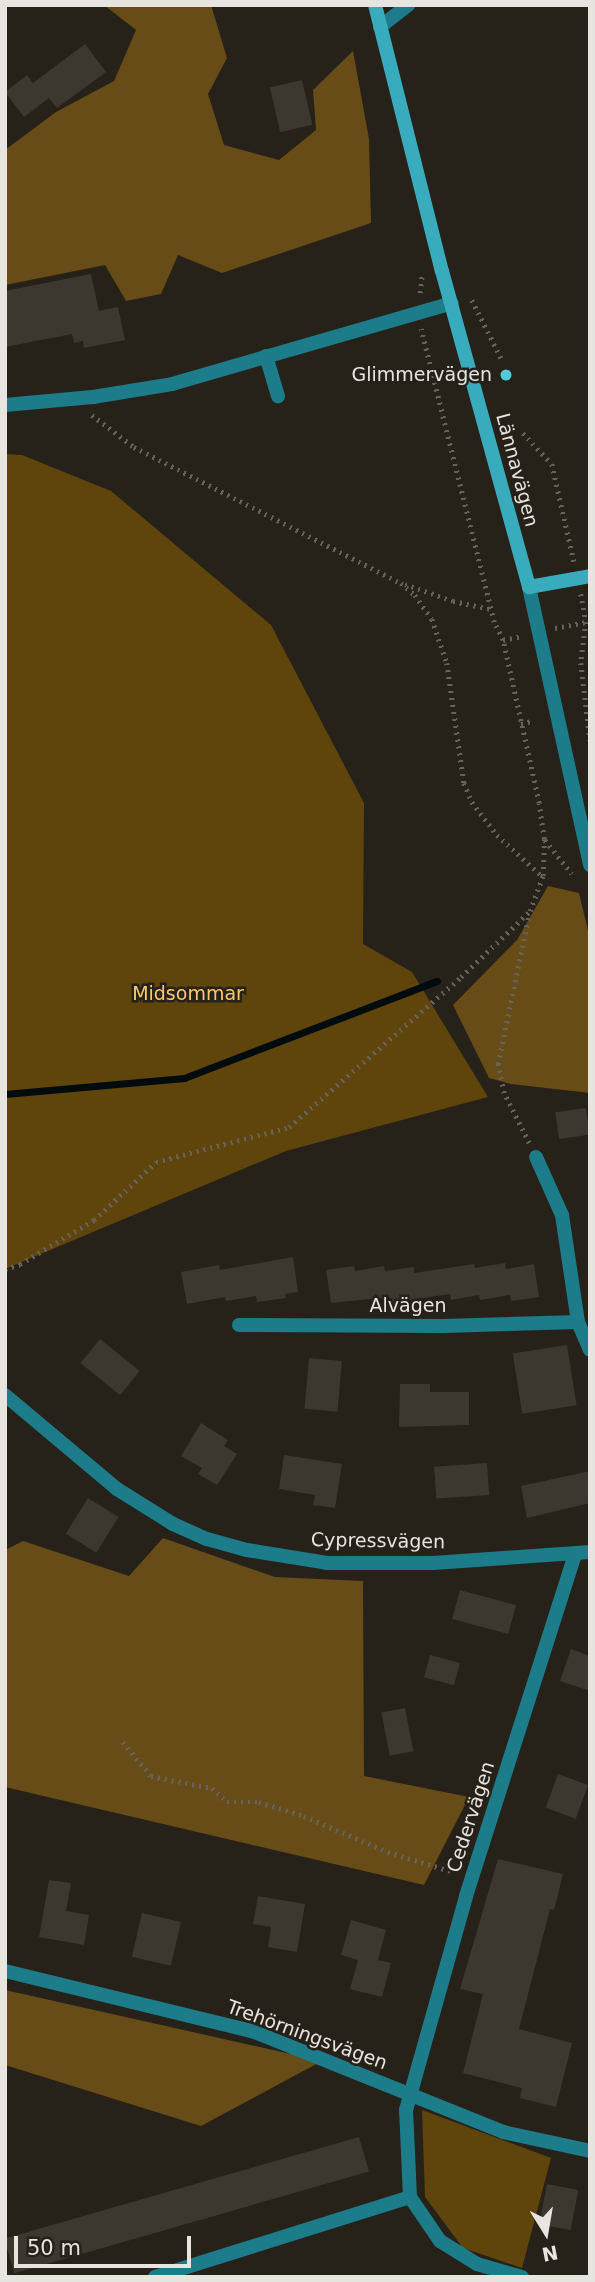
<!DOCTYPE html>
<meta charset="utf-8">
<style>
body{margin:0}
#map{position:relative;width:595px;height:2282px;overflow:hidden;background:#262119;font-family:"DejaVu Sans",sans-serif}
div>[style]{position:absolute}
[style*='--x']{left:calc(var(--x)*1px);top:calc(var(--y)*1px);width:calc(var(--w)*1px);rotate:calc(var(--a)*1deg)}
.green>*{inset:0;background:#5f440c}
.forest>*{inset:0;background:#674c17}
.stream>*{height:7px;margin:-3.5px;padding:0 3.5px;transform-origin:3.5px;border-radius:3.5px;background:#000b0e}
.building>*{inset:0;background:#3d382f;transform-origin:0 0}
.path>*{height:4.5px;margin-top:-2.25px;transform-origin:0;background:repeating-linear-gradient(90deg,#67625b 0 2px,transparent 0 7px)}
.service>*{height:14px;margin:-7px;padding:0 7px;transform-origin:7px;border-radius:7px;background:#1d7c89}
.minor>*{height:14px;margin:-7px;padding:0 7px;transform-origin:7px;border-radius:7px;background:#1d7c89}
.secondary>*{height:14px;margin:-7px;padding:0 7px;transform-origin:7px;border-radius:7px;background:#38acbc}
.dots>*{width:19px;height:19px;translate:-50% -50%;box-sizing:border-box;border:4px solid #262119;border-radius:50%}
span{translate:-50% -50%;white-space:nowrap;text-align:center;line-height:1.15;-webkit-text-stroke:5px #262119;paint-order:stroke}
.poi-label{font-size:19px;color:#e8e4df}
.right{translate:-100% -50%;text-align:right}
.street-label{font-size:19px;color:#e8e4df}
.park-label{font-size:19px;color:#fcc969}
.frame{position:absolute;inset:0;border:7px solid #e8e4df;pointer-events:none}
.north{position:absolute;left:511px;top:2198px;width:70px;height:70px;-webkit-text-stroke:5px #262119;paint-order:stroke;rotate:169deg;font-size:19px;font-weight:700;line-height:28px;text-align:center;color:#e8e4df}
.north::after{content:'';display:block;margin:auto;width:24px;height:32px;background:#e8e4df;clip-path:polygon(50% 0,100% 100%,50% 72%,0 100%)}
.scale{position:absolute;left:14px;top:2236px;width:177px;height:32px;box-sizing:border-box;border:4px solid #e8e4df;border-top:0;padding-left:9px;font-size:21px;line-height:24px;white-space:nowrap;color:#e8e4df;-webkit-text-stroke:5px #262119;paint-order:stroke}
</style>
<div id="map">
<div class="green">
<div style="clip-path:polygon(5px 454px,22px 455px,111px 491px,271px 625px,364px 803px,363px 944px,412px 972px,488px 1097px,286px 1151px,5px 1269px)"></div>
<div style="clip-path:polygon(422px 2110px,551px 2158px,522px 2268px,463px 2248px,425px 2197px)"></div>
</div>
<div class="forest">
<div style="clip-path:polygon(104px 5px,211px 5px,227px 58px,208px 94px,224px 145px,279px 160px,316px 130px,313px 90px,353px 51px,369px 139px,371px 223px,222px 273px,178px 255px,161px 294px,126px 301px,105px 265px,5px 285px,5px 150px,56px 112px,114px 81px,136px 30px)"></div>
<div style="clip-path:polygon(548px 886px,579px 893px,590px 939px,590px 1093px,511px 1084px,489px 1078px,453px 1005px,517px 940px)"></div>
<div style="clip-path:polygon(163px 1538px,275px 1577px,363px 1581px,364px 1776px,469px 1797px,424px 1885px,5px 1787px,5px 1550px,23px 1541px,129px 1576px)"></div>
<div style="clip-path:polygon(5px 1990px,322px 2061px,201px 2126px,5px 2065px)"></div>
</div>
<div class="stream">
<div style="--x:5;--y:1094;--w:180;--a:-5.1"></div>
<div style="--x:184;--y:1078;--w:271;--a:-21"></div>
</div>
<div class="building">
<div style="clip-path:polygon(85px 44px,106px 72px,57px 108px,49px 98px,24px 117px,5px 92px,27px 75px,33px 83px)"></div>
<div style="left:302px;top:80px;width:46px;height:33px;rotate:77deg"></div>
<div style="clip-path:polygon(91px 274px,99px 311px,118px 307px,125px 340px,84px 348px,83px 341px,74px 343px,72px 334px,5px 347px,5px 291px)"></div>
<div style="left:586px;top:1108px;width:27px;height:31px;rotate:82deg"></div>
<div style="clip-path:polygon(293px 1257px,298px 1292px,285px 1294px,286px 1298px,257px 1302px,256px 1296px,226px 1301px,225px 1297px,187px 1304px,181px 1272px,219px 1265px,220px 1270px)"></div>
<div style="clip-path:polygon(505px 1263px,506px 1269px,534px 1264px,539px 1297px,511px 1301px,510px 1295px,480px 1300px,479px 1295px,451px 1300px,450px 1294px,390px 1303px,390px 1297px,331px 1303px,326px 1270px,354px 1266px,355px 1271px,384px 1266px,385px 1271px,414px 1267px,414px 1273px,474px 1264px,475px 1268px)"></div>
<div style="left:100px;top:1339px;width:51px;height:31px;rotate:39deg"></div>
<div style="left:567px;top:1345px;width:61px;height:55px;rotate:81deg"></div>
<div style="left:309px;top:1358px;width:33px;height:51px;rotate:5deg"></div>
<div style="clip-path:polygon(400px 1384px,430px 1384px,430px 1392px,469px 1392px,469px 1425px,399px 1427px)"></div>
<div style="clip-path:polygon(201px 1423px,228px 1440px,224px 1446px,237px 1454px,217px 1485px,198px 1474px,202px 1468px,181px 1456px)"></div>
<div style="clip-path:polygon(284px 1455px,342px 1464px,335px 1508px,313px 1505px,315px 1495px,279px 1489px)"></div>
<div style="left:487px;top:1463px;width:32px;height:53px;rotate:86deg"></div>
<div style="clip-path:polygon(590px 1471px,590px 1503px,527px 1518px,521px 1486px)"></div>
<div style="left:88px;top:1498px;width:36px;height:42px;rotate:32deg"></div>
<div style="left:460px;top:1590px;width:58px;height:30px;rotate:15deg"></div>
<div style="clip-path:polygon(571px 1649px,590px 1656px,590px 1691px,560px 1681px)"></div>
<div style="left:430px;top:1655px;width:31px;height:23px;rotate:15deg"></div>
<div style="left:405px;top:1708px;width:44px;height:24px;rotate:79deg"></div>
<div style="left:558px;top:1774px;width:32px;height:36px;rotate:20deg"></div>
<div style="clip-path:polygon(498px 1859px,563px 1874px,554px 1910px,550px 1909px,519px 2029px,572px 2043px,556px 2107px,520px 2098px,522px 2088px,463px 2073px,483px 1994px,460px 1989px)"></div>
<div style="clip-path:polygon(49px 1880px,71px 1883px,66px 1911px,89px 1915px,84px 1945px,39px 1937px)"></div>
<div style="clip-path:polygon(258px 1896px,305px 1904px,297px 1952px,268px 1947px,271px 1927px,253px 1924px)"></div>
<div style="left:142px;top:1913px;width:40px;height:45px;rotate:13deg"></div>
<div style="clip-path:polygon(351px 1920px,386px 1930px,378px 1960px,391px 1963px,382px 1997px,350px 1989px,358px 1960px,341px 1955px)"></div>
<div style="left:359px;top:2137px;width:36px;height:369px;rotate:74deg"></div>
<div style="left:547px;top:2184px;width:32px;height:41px;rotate:11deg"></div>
</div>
<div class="path">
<div style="--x:420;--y:293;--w:19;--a:-84"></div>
<div style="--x:472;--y:300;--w:65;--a:63.4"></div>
<div style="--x:92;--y:415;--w:53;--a:37.3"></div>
<div style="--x:134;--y:447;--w:300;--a:27"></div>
<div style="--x:401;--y:583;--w:18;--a:41"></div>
<div style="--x:415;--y:595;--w:29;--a:55"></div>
<div style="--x:432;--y:619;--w:46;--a:71.2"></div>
<div style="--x:447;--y:663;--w:121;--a:81.9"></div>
<div style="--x:464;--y:783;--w:21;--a:67"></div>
<div style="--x:472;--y:802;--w:41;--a:52.9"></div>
<div style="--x:497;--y:835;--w:61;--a:42.3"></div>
<div style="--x:523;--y:433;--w:42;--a:46.9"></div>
<div style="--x:552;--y:464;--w:100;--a:77.3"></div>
<div style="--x:405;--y:584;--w:51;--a:19.5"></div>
<div style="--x:453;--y:601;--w:38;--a:12"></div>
<div style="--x:581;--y:594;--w:28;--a:80"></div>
<div style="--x:586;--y:622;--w:41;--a:97"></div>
<div style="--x:581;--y:663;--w:78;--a:83.3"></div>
<div style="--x:555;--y:628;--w:36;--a:-11"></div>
<div style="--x:503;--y:640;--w:19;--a:-12"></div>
<div style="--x:521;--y:724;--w:10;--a:-17"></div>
<div style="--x:545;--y:840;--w:43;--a:51.5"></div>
<div style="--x:529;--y:1143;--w:56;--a:-116.6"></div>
<div style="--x:504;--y:1093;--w:30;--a:-102"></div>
<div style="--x:498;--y:1064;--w:153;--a:-78.3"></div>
<div style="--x:5;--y:1269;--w:16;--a:-18"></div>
<div style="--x:20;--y:1264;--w:86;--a:-30.7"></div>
<div style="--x:94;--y:1220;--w:85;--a:-43.1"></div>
<div style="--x:156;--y:1162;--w:138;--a:-14.7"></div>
<div style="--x:289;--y:1127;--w:228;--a:-41.1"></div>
<div style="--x:461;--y:977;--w:95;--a:-43.7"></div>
<div style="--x:530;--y:911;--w:37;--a:-70"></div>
<div style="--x:543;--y:876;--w:37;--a:-88"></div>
<div style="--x:544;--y:839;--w:36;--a:-98"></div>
<div style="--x:539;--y:803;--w:167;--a:-102.5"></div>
<div style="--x:503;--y:640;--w:20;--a:-117"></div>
<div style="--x:494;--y:622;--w:302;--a:-104"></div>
<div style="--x:123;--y:1742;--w:44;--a:50.5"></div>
<div style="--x:151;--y:1776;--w:62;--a:11.1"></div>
<div style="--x:212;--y:1788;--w:21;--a:43"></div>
<div style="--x:227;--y:1802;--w:32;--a:0"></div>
<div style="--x:259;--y:1802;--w:47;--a:17.3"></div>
<div style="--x:304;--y:1816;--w:91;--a:23.2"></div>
<div style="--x:388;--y:1852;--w:69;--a:16.9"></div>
</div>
<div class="service">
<div style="--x:380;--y:27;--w:36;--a:-38"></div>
<div style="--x:266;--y:356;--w:42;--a:73.3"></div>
</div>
<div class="minor">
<div style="--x:5;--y:405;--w:88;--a:-5.2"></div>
<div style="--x:93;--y:397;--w:80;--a:-9.3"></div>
<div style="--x:172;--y:384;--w:291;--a:-16.1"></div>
<div style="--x:529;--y:587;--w:285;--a:77.6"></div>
<div style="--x:536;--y:1157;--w:64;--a:65.9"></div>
<div style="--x:562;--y:1215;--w:108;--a:81.5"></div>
<div style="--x:578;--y:1322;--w:30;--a:67"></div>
<div style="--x:239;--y:1325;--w:204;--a:0.3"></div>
<div style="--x:443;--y:1326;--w:135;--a:-1.7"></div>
<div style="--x:5;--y:1395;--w:146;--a:40"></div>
<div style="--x:117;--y:1489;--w:66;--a:32"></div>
<div style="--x:173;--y:1524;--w:37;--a:24"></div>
<div style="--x:207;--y:1539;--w:41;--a:15.4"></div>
<div style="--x:247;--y:1550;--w:81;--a:9.2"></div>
<div style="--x:327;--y:1563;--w:106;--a:0"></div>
<div style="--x:433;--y:1563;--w:157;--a:-4"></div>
<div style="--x:5;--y:1971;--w:254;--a:13.7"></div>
<div style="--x:252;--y:2031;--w:271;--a:21.9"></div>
<div style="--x:503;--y:2132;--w:89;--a:12.3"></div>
<div style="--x:155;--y:2277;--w:267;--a:-17.4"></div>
<div style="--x:522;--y:2277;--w:47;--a:-163.9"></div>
<div style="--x:477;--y:2264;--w:44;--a:-148.1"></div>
<div style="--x:440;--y:2241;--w:53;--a:-124.3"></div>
<div style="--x:410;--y:2197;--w:87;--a:-92.6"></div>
<div style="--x:406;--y:2110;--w:222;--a:-74.3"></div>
<div style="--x:466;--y:1896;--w:358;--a:-72.3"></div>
</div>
<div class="secondary">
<div style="--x:375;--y:5;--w:274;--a:75.9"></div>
<div style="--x:442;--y:271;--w:328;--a:74.6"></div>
<div style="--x:529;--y:587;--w:62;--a:-10.2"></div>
</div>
<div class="dots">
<div style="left:506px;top:375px;background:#53cadc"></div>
</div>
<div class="poi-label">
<span class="right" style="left:492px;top:375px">Glimmervägen</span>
</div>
<div class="street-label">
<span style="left:517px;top:470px;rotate:75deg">Lännavägen</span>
<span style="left:408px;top:1306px">Alvägen</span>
<span style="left:378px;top:1541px;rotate:1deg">Cypressvägen</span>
<span style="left:471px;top:1817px;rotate:-72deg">Cedervägen</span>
<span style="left:307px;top:2035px;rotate:20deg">Trehörningsvägen</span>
</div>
<div class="park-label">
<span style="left:188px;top:994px">Midsommar</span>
</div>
<div class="frame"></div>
<div class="north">N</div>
<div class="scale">50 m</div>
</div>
